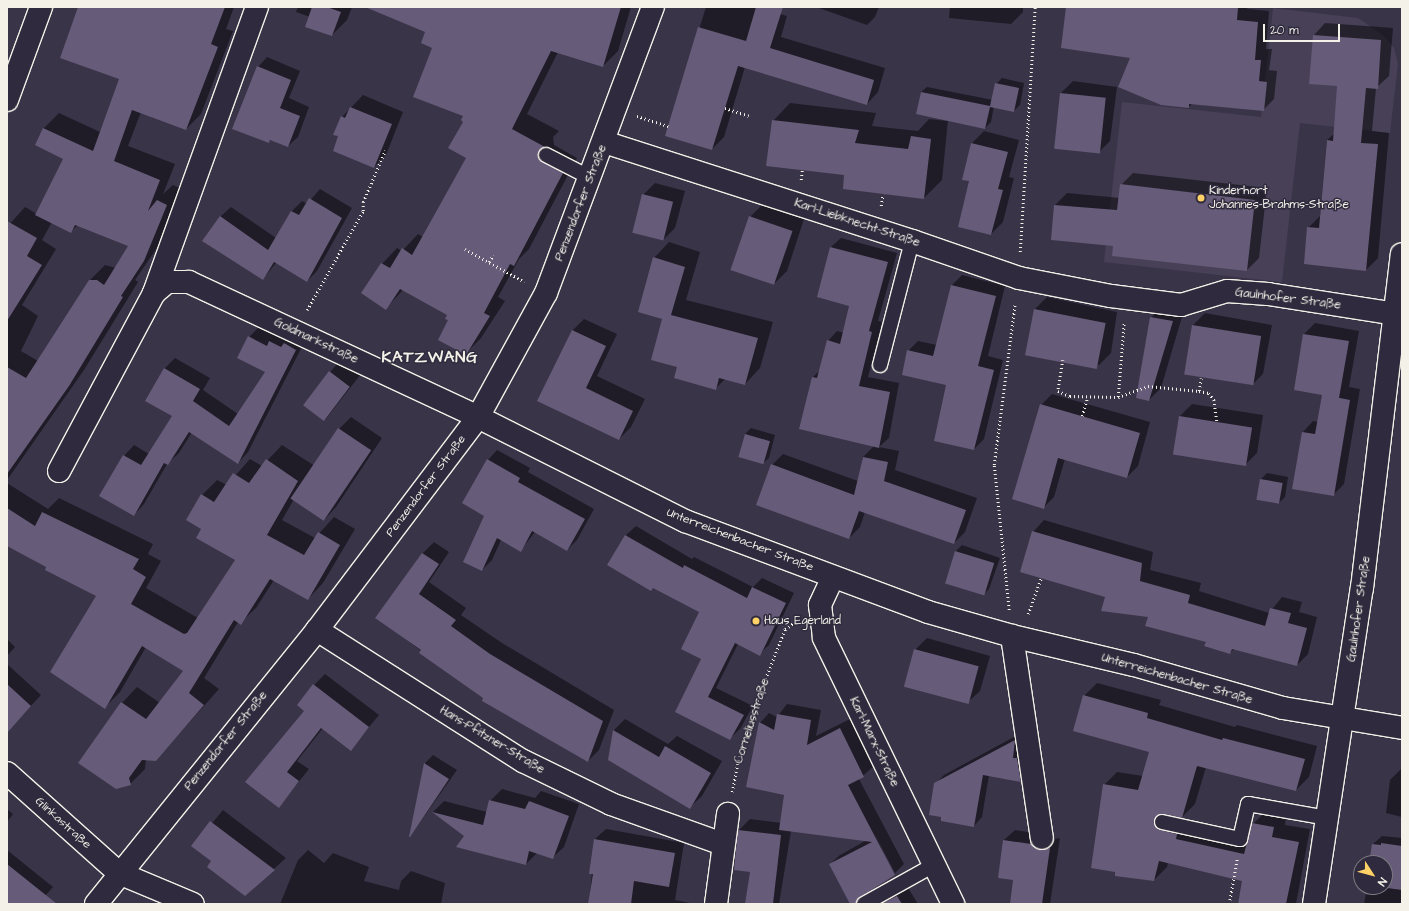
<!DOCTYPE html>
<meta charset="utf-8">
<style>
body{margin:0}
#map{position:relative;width:1409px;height:911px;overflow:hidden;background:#3a3449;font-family:"Architects Daughter",sans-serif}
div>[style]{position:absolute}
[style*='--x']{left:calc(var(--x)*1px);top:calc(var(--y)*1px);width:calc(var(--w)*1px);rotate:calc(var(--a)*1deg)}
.built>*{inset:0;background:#474057}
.shadow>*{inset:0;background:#0007}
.building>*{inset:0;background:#665b78;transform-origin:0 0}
.path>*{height:2.5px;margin-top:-1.25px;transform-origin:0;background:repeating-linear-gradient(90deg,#f4f1e8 0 1px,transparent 0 4px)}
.roads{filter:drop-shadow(1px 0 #f4f1e8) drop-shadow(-1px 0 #f4f1e8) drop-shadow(0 1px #f4f1e8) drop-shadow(0 -1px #f4f1e8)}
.lane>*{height:14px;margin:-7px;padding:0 7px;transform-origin:7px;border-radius:7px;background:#2f2a3d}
.street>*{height:22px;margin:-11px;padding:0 11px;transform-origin:11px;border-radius:11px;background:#2f2a3d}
.secondary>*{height:22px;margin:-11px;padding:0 11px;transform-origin:11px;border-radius:11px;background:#2f2a3d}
.dots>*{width:11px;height:11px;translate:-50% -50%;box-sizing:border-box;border:2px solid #2f2a3d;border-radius:50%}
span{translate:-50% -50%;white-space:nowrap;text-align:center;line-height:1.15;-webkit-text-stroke:3px #2f2a3d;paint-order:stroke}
.poi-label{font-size:12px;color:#f4f1e8}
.left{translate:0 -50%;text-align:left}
.street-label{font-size:12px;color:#f4f1e8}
.district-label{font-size:16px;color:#f4f1e8;font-weight:700;letter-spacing:1px}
.frame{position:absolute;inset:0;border:8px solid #f4f1e8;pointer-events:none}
.north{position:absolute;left:1353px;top:855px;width:40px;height:40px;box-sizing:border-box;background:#2f2a3d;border:1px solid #7e7a81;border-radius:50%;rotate:126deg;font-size:11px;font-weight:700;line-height:16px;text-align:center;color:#f4f1e8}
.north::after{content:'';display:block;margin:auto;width:14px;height:18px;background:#ffd166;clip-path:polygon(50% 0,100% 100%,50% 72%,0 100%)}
.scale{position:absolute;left:1263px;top:24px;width:77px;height:18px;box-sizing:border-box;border:2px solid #f4f1e8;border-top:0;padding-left:5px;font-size:12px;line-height:14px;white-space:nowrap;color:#f4f1e8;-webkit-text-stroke:3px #2f2a3d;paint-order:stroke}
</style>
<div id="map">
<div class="built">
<div style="clip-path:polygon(1273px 8px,1358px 18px,1384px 36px,1394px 48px,1398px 64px,1390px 133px,1300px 123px,1282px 282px,1104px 262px,1122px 102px,1261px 117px)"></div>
</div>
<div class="shadow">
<div style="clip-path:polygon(evenodd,79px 7px,234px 7px,226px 29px,233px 31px,201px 114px,186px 129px,141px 112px,128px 146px,175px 164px,163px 194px,173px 185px,182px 189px,159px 245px,135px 280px,138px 282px,84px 370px,7px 480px,7px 227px,25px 207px,37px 214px,64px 158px,36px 145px,44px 128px,59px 113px,100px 132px,120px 79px,79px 7px,52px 222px,71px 231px,78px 225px,129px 245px,116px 268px,105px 265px,89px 281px,38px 361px,21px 351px,38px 316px,22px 305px,56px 249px,42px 240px,52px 222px)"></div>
<div style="clip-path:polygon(298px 7px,352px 7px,347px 20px,332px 35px,310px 17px,296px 12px)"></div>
<div style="clip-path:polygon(366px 7px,631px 7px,618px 51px,603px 66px,558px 52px,527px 114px,559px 131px,553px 137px,554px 145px,577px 158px,529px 249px,519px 259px,498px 297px,505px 301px,481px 338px,466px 353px,448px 315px,403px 290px,386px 308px,363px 293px,382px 264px,397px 248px,402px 251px,418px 234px,423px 237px,467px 158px,464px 116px,427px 32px)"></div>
<div style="clip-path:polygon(706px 7px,757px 7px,787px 16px,781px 37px,885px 68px,878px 92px,867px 104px,745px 67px,724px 137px,712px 149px,666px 135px)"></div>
<div style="clip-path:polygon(816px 7px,879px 7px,875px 17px,867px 25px)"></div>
<div style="clip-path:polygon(950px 7px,1023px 7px,1023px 12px,1011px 24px,949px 18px)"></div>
<div style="clip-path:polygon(1074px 7px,1248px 7px,1247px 9px,1269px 11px,1266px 49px,1272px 49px,1269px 70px,1277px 71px,1274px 99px,1263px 110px,1192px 104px,1189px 107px,1132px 57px,1066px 14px)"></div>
<div style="clip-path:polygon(1325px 23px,1393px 28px,1389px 76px,1376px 88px,1372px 131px,1389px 133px,1378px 258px,1366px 270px,1308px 228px,1320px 216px,1327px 140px,1334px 134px,1338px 85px,1310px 83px,1314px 35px)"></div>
<div style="clip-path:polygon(267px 57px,300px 71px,289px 98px,309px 107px,298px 137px,288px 146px,271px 140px,269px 142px,258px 67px)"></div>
<div style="clip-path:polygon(1002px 78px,1024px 83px,1020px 105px,1014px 111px,994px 106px,991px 122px,985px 128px,948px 120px,942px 180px,924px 198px,845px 174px,773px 121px,790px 103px,876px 113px,872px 126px,918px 131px,929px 119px,947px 121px,921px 92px,927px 87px,993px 100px,996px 84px)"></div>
<div style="clip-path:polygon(1073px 81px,1117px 87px,1110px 141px,1099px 152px,1061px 93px)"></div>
<div style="clip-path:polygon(363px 95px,403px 112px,386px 155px,374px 167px,340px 136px,342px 117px)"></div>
<div style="clip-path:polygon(984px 131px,1019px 140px,1009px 177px,1014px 178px,1003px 222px,991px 234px,970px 180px,963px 179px,972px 143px)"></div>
<div style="clip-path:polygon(1133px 173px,1267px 188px,1259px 258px,1247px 270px,1114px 245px,1055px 205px,1067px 193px,1120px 198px,1121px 185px)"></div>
<div style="clip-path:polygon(655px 183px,685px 191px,675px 228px,663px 240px,643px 195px)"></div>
<div style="clip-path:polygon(320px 189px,352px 208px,317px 271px,307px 281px,276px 263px,263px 279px,220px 217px,231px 207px,276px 238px,292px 211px,302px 201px,307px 204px)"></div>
<div style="clip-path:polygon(762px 205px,804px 219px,787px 271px,775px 283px,750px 217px)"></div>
<div style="clip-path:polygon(841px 238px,897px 253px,878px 321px,882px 322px,868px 377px,899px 383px,889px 438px,879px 447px,899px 451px,895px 470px,977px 498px,965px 532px,954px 543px,865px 512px,860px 527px,849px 538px,772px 465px,783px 454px,858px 481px,863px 457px,874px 446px,813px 377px,820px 370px,828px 341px,837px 331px,844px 333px,850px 305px,818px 296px,831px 247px)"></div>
<div style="clip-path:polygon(669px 242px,700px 252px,686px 300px,773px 322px,760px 368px,745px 384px,725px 379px,716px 388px,679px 366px,663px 318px,654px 258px)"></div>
<div style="clip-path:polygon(962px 275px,1005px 286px,988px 356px,1003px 360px,984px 439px,974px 449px,947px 385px,908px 351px,918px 341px,937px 345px,952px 285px)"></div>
<div style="clip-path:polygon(1047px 297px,1117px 312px,1111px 353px,1099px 365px,1029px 354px,1035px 309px)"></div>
<div style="clip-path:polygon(1162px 306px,1184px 310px,1161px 388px,1149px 400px,1151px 318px)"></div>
<div style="clip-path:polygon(1205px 313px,1272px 325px,1263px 374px,1252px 385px,1186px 374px,1193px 325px)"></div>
<div style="clip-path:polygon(584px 319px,617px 334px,597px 376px,645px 399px,631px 427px,619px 439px,539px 400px,572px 331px)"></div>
<div style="clip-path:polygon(1315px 323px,1359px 331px,1349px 387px,1360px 389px,1344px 484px,1333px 495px,1293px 488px,1303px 432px,1313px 421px,1318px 422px,1323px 394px,1304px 334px)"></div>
<div style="clip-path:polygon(260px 326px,306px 339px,248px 452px,238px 463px,192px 432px,179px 453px,167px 464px,144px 504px,134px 515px,124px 456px,134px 445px,149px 454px,173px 416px,164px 369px,175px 358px,210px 378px,203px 390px,238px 414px,266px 372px,249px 337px)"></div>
<div style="clip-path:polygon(341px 360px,361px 374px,325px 420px,330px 372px)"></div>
<div style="clip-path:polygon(1052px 394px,1150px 422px,1138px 466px,1127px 477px,1065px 459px,1054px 497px,1043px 508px,1041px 405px)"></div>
<div style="clip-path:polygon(1192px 404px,1263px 415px,1257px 453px,1245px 465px,1180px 416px)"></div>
<div style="clip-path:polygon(351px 417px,382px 438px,336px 507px,325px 519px,294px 499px,282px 520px,315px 538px,334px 517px,355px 529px,323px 583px,308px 599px,274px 580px,256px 608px,240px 623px,238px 622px,204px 678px,219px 689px,156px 760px,146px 759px,145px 769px,130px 784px,116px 788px,122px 703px,137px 687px,160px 703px,184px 671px,146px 647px,120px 692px,105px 707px,97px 595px,7px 545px,7px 483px,48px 509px,59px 498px,153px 544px,148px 554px,161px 561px,146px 588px,198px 618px,236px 559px,203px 528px,202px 495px,217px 480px,227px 485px,250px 459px,262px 466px,282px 445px,315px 466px,339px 429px)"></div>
<div style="clip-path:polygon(751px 428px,775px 435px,769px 458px,763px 463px,745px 434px)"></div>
<div style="clip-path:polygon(497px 450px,530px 468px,528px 472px,594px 509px,577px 540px,567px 550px,535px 532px,521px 550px,501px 540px,492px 560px,482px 570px,488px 460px)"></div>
<div style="clip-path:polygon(1267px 473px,1288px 477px,1285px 497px,1279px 503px,1257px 499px,1261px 479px)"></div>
<div style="clip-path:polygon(1044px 520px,1153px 552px,1150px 570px,1201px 583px,1199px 591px,1269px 613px,1282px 597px,1302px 602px,1299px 612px,1317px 617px,1308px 654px,1297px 665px,1234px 649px,1230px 653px,1106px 596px,1033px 532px)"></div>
<div style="clip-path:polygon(636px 526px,692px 559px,694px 557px,753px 587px,762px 578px,794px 593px,769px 645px,759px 654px,738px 644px,716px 688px,753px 706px,740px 729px,730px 738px,676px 712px,702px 658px,700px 611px,609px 565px,626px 535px)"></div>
<div style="clip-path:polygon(434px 542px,449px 552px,429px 582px,466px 608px,461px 615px,502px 643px,614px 710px,599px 750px,588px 761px,484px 698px,376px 617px,423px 553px)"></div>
<div style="clip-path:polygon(962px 545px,1000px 558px,989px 589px,984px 594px,946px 582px,956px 551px)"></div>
<div style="clip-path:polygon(927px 638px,990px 656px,980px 691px,968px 702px,915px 650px)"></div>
<div style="clip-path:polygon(7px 639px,15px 647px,7px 656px)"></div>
<div style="clip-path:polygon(7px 664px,41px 695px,7px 732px)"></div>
<div style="clip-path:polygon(325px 674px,379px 715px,351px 749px,323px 728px,297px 761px,309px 769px,279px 806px,246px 782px,305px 711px,314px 685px)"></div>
<div style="clip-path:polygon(1097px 683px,1161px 700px,1159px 705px,1235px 727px,1237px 725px,1317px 746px,1309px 777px,1296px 790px,1206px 767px,1195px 804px,1182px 817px,1174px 817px,1190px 821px,1188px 826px,1249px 840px,1253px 824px,1266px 811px,1286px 814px,1285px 825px,1310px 829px,1296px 904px,1238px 904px,1243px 880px,1168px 862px,1167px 867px,1154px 880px,1104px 785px,1117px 772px,1143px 776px,1150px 752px,1084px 696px)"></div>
<div style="clip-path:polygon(evenodd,787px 704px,821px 710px,816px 736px,850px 719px,873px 767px,859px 779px,904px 864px,894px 874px,866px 892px,866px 898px,907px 886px,918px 904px,853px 904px,830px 864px,840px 855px,867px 840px,791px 831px,779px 904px,746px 904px,751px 871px,739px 830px,750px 819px,781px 823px,785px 794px,760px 723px,769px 713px,777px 717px,787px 704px,874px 833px,895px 873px,893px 873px,874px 833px)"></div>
<div style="clip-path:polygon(625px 719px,668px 744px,677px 736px,722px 761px,702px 796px,690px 807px,609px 760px,614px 730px)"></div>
<div style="clip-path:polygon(1023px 732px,1029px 772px,1021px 781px,989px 775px,982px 817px,974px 826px,935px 784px,944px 775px)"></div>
<div style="clip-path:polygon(433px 755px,457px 770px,411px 835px,425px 763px)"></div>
<div style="clip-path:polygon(1402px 768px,1402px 817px,1386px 813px,1390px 780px)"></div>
<div style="clip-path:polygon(502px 789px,535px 798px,541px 791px,579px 804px,564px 847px,552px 858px,537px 853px,526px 864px,465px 836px,433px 812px,444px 801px,487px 812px,490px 801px)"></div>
<div style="clip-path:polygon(7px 809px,13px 814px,7px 822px)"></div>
<div style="clip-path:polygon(223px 810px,286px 858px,245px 895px,213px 861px,193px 846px)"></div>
<div style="clip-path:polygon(606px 829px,684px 843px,675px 900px,695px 904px,589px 904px,595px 839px)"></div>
<div style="clip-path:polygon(1015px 830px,1042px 834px,1049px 840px,1060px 838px,1050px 904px,1011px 904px,1015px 879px,1004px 840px)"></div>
<div style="clip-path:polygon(1382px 836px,1402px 838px,1401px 904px,1364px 904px,1367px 887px,1385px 887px,1385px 863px,1370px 863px,1373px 844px)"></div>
<div style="clip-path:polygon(7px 850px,53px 887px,38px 904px,7px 904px)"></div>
<div style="clip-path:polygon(308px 850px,324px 863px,333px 853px,369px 867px,364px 881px,399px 890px,401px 881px,411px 871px,445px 883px,441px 904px,280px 904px,298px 860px)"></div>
</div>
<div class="building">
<div style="clip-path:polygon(78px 7px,225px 7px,211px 44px,218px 47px,186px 130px,132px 110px,114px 161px,160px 180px,148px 211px,157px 200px,167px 205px,144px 261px,121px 296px,123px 297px,69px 386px,7px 474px,7px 367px,26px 378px,89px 280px,97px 280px,104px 285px,128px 246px,75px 225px,71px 233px,35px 215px,63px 159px,35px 145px,43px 128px,93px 151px,119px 79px,60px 58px)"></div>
<div style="clip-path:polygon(312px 7px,327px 7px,341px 12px,332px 36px,305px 27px)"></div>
<div style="clip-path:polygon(365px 7px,621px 7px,603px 67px,551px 51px,512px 129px,545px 147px,538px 152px,539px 160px,563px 173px,514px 266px,510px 264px,484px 313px,490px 316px,466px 355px,438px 340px,448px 320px,445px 319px,447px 315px,400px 289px,386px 310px,361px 293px,381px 263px,390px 268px,402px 248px,412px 255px,466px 158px,448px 148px,463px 122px,461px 120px,463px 116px,413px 97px,432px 48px,421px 43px,425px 32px)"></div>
<div style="clip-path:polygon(756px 7px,783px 7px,770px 48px,874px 80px,867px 105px,738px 66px,712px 150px,665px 136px,698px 27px,746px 41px)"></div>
<div style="clip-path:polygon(1066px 7px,1238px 8px,1237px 20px,1258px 22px,1255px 60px,1261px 60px,1259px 81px,1267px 82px,1264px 111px,1189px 104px,1189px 108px,1161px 105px,1118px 87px,1130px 58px,1061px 48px)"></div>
<div style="clip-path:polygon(1313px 35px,1381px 40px,1378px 89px,1366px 88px,1361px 143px,1378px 144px,1366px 271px,1304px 264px,1307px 227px,1319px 228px,1327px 140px,1333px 141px,1337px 86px,1309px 84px)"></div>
<div style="clip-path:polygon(257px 66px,291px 80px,280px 108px,300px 116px,288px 147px,270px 140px,269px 143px,232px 129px)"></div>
<div style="clip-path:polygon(995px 83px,1019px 88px,1014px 112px,990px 107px,985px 129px,916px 114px,921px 92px,990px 106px)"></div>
<div style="left:1060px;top:93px;width:46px;height:56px;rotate:6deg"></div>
<div style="clip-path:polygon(350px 107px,392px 124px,374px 168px,333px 151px,338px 136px,333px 135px,341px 116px,345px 118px)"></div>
<div style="clip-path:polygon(772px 120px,859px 130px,855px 143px,908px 149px,911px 136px,931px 139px,924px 199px,843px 189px,844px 175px,766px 166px)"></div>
<div style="clip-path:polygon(971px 143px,1008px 152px,998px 189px,1003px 190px,991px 235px,958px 227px,969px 181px,962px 180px)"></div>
<div style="clip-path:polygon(1120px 184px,1255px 200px,1247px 271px,1112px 256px,1113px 246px,1051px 240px,1054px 205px,1117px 210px)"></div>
<div style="left:642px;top:194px;width:32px;height:40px;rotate:14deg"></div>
<div style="clip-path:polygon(309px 198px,342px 218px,307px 282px,274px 262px,263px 280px,202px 241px,220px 216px,268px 250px,291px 211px,299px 215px)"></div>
<div style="left:749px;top:216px;width:46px;height:57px;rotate:19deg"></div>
<div style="clip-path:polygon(7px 221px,37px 238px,27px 256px,42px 265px,7px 321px)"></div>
<div style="clip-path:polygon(830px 247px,888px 262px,869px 331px,872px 332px,859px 386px,890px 392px,879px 448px,799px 429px,812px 377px,817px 378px,827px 340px,840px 344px,849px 306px,817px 297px)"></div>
<div style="clip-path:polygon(653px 257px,685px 267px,671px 315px,758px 338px,745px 385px,719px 378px,716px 390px,674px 378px,677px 367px,651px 360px,662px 319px,638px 312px)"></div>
<div style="clip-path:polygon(951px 285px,996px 296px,978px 366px,994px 370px,974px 450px,934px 441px,946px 385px,902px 375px,907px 350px,933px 356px)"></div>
<div style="left:1034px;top:309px;width:73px;height:47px;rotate:11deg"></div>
<div style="clip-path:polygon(1150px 317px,1173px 321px,1149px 401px,1136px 398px)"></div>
<div style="left:1192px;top:325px;width:70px;height:50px;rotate:9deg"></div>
<div style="clip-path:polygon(572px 330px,606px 346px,586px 388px,633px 411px,619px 440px,537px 401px)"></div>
<div style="clip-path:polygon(1303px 334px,1349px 341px,1339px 398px,1335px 397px,1350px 400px,1334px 496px,1292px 489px,1302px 432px,1315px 434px,1322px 395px,1294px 390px)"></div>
<div style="clip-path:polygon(248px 336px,267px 346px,269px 341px,281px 347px,284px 343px,296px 350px,238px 464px,189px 432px,168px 465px,164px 463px,134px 516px,99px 496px,123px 455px,141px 465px,172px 416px,145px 401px,164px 368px,200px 389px,193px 401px,229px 426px,265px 372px,237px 358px)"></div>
<div style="left:329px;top:371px;width:26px;height:43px;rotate:37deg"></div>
<div style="clip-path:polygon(1040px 404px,1140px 433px,1127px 478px,1058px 458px,1044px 509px,1012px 499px)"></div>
<div style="left:1179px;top:416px;width:74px;height:39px;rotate:9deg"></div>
<div style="left:338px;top:428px;width:40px;height:85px;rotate:34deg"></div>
<div style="left:745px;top:434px;width:26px;height:24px;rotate:16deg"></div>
<div style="clip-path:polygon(863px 457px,888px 462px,884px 481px,966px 510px,954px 544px,859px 511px,849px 539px,756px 505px,771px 464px,854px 495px)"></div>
<div style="clip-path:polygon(266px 459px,298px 481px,267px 535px,304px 555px,318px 532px,340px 545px,308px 600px,270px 579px,241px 625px,234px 620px,189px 693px,204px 705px,156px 761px,142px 760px,129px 778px,131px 785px,116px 789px,78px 763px,121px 702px,146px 719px,183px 671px,142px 646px,105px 709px,50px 672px,96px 596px,45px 570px,46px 567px,7px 546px,7px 508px,35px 526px,42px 512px,139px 559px,133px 569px,146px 577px,131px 604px,184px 634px,187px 633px,235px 560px,196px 538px,201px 529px,186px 520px,201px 494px,214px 502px,233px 473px,249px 483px)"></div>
<div style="clip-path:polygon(487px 459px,520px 478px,518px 482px,585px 519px,567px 551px,532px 531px,521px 552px,497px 538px,482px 571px,463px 562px,484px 516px,462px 503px)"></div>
<div style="left:1260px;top:479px;width:23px;height:21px;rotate:10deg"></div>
<div style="clip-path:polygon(1032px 531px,1142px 563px,1140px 581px,1190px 595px,1188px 603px,1265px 626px,1270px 608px,1291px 613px,1288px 623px,1307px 628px,1297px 666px,1232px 649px,1230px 654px,1204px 646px,1206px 642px,1145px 626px,1148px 617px,1101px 611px,1105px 597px,1020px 572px)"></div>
<div style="clip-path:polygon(625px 535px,683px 568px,684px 565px,747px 598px,752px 587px,786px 603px,760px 656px,735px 643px,708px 697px,744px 715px,730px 740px,675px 712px,701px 659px,681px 649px,699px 612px,653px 588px,651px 591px,607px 565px)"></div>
<div style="left:955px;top:551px;width:41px;height:34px;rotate:17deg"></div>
<div style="clip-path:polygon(422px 553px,439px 564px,419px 594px,456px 620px,451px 626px,490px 654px,603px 721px,588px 762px,482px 701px,483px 698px,419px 653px,421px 650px,375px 618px)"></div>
<div style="left:914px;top:649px;width:67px;height:39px;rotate:15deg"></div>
<div style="clip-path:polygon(7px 684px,31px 706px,7px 733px)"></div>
<div style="clip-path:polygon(313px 684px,369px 727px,351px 751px,321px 728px,287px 772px,299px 781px,279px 808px,245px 782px,304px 711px,297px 705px)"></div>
<div style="clip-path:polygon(1083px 695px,1148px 713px,1147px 718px,1222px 740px,1223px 738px,1305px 759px,1296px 791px,1197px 766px,1182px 818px,1160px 814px,1154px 821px,1157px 829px,1177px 834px,1176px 839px,1244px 854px,1252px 823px,1274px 827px,1272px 837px,1299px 842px,1286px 904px,1238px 904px,1242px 881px,1159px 861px,1154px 881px,1115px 876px,1115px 872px,1091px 868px,1103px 784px,1138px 790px,1149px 752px,1073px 731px)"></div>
<div style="clip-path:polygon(777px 714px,811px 720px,807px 745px,840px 728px,864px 777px,848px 785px,895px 875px,860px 897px,856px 904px,850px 904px,829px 864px,872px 842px,779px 830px,784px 795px,746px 787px,759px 722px,774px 730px)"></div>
<div style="clip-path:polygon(613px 730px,659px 757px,665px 746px,711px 773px,690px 809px,608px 760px)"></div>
<div style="clip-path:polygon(1015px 740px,1013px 758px,1017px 758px,1021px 782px,983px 775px,974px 827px,941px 821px,941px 817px,929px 815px,934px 783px)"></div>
<div style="clip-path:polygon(424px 763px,449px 779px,410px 837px,409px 837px)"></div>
<div style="clip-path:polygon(489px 800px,525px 809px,529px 801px,569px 816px,553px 859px,529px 851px,526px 865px,456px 847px,464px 836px,432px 812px,483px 825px)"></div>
<div style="clip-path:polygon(210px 821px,275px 870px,245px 896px,207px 867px,211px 861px,191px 846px)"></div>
<div style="clip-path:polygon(738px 830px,781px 835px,773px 904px,745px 904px,750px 872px,734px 870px)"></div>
<div style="clip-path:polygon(594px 839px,675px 853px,669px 887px,634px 881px,631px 904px,588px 904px,593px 874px,589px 874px)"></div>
<div style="clip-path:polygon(1003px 840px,1031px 844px,1038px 850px,1050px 848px,1042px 904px,1010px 904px,1013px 880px,998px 878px)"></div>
<div style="clip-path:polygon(1381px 843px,1402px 846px,1402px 890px,1380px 887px,1385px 887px,1385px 863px,1369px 863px,1372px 844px,1381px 845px)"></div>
<div style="clip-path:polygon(7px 864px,57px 904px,7px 904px)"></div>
<div style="clip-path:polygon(897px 896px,902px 904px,881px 904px)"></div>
</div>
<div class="path">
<div style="--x:725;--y:108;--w:25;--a:18"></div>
<div style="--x:637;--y:116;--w:33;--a:18"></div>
<div style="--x:801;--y:180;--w:10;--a:-84"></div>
<div style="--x:881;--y:206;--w:12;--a:-81"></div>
<div style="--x:465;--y:249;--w:68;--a:28.8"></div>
<div style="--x:1020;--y:252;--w:245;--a:-86.5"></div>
<div style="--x:489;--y:262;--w:8;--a:-60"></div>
<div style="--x:307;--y:310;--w:114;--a:-60.5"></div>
<div style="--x:363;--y:211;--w:9;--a:-90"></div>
<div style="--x:363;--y:202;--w:56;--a:-66.7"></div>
<div style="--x:1063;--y:360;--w:31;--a:99"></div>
<div style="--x:1058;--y:391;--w:13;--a:23"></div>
<div style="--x:1070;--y:396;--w:48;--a:1.2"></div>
<div style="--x:1118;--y:397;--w:32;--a:-20"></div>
<div style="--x:1148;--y:386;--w:51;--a:5.6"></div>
<div style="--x:1199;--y:391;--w:10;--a:11"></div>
<div style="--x:1209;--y:393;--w:9;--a:54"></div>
<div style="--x:1214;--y:400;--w:22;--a:82"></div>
<div style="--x:1199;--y:391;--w:13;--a:-81"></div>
<div style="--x:1118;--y:397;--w:75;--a:-85.4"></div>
<div style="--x:1082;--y:416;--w:19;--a:-74"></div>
<div style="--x:1009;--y:610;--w:146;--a:-95.9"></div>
<div style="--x:994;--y:465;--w:163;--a:-82.6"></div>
<div style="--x:1028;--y:614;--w:38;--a:-70"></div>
<div style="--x:732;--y:792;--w:47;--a:-78.9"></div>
<div style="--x:741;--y:746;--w:59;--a:-70.3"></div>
<div style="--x:761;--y:690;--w:66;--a:-68.5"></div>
<div style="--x:785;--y:629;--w:16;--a:-35"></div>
<div style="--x:1229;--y:904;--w:46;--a:-79.9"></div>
</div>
<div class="roads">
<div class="lane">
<div style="--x:546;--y:155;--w:51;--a:27.1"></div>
<div style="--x:880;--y:365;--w:128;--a:-75.5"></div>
<div style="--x:1162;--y:822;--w:80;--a:12.3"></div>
<div style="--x:1240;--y:839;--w:36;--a:-77"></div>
<div style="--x:1248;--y:804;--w:80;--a:10"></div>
<div style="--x:864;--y:904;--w:78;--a:-29.2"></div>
</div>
<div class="street">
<div style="--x:7;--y:100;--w:99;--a:-69.9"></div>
<div style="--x:604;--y:142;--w:324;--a:17.8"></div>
<div style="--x:912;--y:241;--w:113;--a:19.1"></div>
<div style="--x:1019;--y:278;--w:94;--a:11.1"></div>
<div style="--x:1111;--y:296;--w:71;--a:7.3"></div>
<div style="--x:1181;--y:305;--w:48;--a:-16.9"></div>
<div style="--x:1227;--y:291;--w:41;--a:4.2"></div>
<div style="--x:1268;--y:294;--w:129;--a:8.9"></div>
<div style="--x:154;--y:293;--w:304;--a:-70.2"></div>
<div style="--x:59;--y:471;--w:202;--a:-61.9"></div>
<div style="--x:154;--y:293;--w:17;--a:-40"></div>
<div style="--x:167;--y:282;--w:22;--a:0"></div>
<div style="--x:189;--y:282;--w:319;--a:25"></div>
<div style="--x:478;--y:417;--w:232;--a:26.7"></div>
<div style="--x:685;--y:521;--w:259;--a:20.5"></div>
<div style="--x:928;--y:612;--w:87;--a:15.9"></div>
<div style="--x:1012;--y:636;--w:125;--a:13.4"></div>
<div style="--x:1134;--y:665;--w:155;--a:16.1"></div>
<div style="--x:1283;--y:708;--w:121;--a:9.5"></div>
<div style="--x:833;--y:577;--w:31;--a:115"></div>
<div style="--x:820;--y:605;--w:33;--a:83"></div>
<div style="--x:824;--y:638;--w:296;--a:64.1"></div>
<div style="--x:317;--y:630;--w:244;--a:32.5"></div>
<div style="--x:523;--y:761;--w:98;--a:26"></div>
<div style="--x:611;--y:804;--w:119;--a:19.7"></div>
<div style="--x:1012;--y:636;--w:204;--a:81.6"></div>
<div style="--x:7;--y:773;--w:150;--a:41.8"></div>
<div style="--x:119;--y:873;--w:80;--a:22.7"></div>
<div style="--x:96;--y:904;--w:352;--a:-51.1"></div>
<div style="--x:317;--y:630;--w:267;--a:-52.9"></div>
<div style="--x:478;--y:417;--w:141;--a:-61.3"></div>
<div style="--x:546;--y:293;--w:305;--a:-69.5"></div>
<div style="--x:716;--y:904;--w:91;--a:-82.4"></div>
</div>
<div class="secondary">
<div style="--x:1314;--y:904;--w:320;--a:-81.4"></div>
<div style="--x:1362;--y:588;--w:336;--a:-83.2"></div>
</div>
</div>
<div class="dots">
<div style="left:1201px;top:198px;background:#ffd166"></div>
<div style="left:756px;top:621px;background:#ffd166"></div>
</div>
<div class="poi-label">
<span class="left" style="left:1209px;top:198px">Kinderhort<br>Johannes-Brahms-Straße</span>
<span class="left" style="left:764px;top:621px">Haus Egerland</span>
</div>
<div class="street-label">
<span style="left:581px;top:203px;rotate:-69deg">Penzendorfer Straße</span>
<span style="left:857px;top:223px;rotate:18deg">Karl-Liebknecht-Straße</span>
<span style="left:1288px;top:299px;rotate:7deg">Gaulnhofer Straße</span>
<span style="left:316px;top:341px;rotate:25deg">Goldmarkstraße</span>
<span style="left:426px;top:486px;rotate:-53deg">Penzendorfer Straße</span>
<span style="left:740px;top:540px;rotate:21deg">Unterreichenbacher Straße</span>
<span style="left:1359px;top:609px;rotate:-82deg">Gaulnhofer Straße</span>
<span style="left:1177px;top:679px;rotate:16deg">Unterreichenbacher Straße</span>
<span style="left:752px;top:721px;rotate:-72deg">Corneliusstraße</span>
<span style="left:492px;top:740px;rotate:31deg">Hans-Pfitzner-Straße</span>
<span style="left:226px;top:741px;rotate:-51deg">Penzendorfer Straße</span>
<span style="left:874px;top:742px;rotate:64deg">Karl-Marx-Straße</span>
<span style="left:63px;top:823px;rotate:42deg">Glinkastraße</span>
</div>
<div class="district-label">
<span style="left:430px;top:357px">KATZWANG</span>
</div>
<div class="frame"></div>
<div class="north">N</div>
<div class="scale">20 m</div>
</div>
